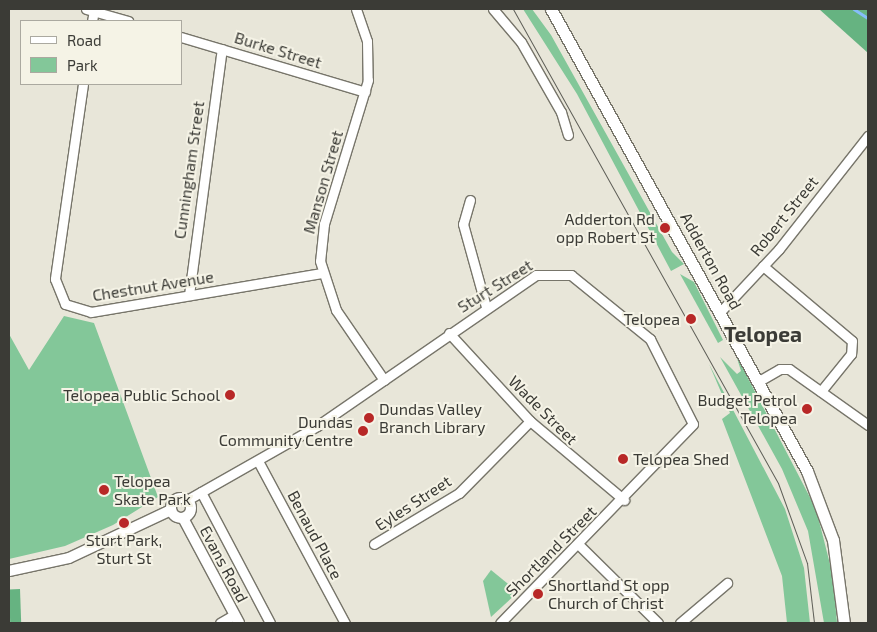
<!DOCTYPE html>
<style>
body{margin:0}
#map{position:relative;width:877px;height:632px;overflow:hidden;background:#e8e6d9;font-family:"Exo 2",sans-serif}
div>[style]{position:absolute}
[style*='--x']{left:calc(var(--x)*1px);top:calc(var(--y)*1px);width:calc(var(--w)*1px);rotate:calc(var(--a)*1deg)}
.green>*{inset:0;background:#83c799}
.forest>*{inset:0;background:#66b381;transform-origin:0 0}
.stream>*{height:2.5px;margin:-1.25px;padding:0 1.25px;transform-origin:1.25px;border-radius:1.25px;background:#86bcfa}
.roads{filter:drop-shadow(1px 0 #77756a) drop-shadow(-1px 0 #77756a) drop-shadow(0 1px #77756a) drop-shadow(0 -1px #77756a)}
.minor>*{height:9px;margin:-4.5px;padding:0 4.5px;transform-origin:4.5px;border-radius:4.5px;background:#fff}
.tertiary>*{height:10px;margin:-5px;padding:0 5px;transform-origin:5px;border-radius:5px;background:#fff}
.tertiary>.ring{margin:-5px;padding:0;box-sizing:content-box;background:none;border:10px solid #fff;border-radius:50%}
.secondary>*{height:11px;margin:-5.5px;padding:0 5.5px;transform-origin:5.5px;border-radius:5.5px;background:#fff}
.tram>*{height:1px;margin:-0.5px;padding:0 0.5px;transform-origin:0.5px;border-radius:0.5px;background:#5e5e57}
.dots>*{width:14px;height:14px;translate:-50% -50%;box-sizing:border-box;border:2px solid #f5f3e6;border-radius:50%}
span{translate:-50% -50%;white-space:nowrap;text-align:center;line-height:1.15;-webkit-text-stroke:4px #f5f3e6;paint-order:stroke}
.street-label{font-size:16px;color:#3b3b36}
.poi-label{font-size:16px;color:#3b3b36}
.right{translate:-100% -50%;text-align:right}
.left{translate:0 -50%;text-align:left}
.district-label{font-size:21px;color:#3b3b36;font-weight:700}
.frame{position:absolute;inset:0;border:10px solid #3b3b36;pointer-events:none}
.legend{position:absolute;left:20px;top:20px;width:162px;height:65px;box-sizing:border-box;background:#f5f3e6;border:1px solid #aba9a0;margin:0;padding:6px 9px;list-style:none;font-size:15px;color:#3b3b36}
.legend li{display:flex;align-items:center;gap:10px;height:25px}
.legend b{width:25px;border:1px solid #aba9a0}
</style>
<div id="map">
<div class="green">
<div style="clip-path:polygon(523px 9px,532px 9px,551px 35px,672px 252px,684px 264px,671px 271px,577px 94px)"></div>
<div style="clip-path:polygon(680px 274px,694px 282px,723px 340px,718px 343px)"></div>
<div style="clip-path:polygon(64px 316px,94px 323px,158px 497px,113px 525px,65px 546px,9px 559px,9px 334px,29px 370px)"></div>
<div style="clip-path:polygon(736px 355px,816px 509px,833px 576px,837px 623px,824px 623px,808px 531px,782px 469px,720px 357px,737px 374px,741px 371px)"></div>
<div style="clip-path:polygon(709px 364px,785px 509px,804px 568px,810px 623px,787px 623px,782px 576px,722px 419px,730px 413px)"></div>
<div style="clip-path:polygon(491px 570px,518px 592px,491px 617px,483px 581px)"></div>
</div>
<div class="forest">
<div style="clip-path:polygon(819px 9px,868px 9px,868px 53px)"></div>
<div style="left:20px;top:589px;width:34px;height:11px;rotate:88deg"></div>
</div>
<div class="stream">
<div style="--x:854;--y:9;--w:17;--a:33"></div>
</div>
<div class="roads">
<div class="minor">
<div style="--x:86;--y:9;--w:44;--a:15.9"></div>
<div style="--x:356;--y:9;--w:34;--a:71"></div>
<div style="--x:367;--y:41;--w:39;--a:89"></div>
<div style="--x:368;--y:80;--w:151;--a:107"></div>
<div style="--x:324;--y:224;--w:37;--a:96"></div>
<div style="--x:320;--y:261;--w:52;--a:71.9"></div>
<div style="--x:336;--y:310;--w:85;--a:55.6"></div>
<div style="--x:493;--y:9;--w:43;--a:49.7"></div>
<div style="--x:521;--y:42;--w:81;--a:60.3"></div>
<div style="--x:561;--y:112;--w:24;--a:73"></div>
<div style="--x:92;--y:21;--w:10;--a:-79"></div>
<div style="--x:181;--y:37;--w:192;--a:16.6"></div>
<div style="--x:83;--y:84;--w:197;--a:98.2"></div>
<div style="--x:55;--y:279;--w:27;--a:68"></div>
<div style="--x:65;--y:304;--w:27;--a:17"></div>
<div style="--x:91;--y:312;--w:234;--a:-9.6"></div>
<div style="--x:470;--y:200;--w:25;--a:106"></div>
<div style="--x:463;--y:224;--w:86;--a:74.5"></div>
<div style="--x:763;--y:266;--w:116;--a:40.1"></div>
<div style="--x:852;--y:341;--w:13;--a:94"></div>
<div style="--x:851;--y:354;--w:48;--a:129"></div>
<div style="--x:189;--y:295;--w:248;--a:-82.4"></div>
<div style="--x:720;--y:312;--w:86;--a:-46.9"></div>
<div style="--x:779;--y:249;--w:144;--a:-51.8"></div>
<div style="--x:449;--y:333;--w:120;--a:47.4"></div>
<div style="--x:530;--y:421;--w:123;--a:40"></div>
<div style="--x:759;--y:381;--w:24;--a:-30"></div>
<div style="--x:780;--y:369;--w:9;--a:0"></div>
<div style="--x:789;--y:369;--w:97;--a:35.3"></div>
<div style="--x:258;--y:461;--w:184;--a:61.8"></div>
<div style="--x:201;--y:492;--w:148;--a:62.2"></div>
<div style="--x:187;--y:500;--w:150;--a:-29.6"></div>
<div style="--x:317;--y:426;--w:266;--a:-34.6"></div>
<div style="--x:536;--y:275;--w:35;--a:0"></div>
<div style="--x:571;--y:275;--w:102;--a:39"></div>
<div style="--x:650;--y:339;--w:95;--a:63.2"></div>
<div style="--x:693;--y:424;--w:277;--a:134.1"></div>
<div style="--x:374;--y:544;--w:99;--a:-31"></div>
<div style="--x:459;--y:493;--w:101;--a:-45.4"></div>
<div style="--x:579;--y:545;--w:111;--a:44.6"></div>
<div style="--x:220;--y:623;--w:16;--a:-30"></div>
<div style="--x:680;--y:623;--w:62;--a:-40.4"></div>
</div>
<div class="tertiary">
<div class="ring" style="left:171px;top:498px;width:10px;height:10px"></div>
<div style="--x:183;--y:518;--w:119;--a:61.9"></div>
<div style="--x:9;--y:571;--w:61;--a:-12.2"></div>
<div style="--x:69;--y:558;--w:113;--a:-25.2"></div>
</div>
<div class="secondary">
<div style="--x:551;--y:9;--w:528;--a:61.01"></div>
<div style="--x:807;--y:471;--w:74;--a:69.4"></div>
<div style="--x:833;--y:540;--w:84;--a:82.5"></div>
</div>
</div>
<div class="tram">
<div style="--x:513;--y:9;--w:543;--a:60.79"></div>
<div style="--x:778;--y:483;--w:85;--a:70.1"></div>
<div style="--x:807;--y:563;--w:60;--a:83.3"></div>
</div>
<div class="dots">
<div style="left:665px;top:228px;background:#b82827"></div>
<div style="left:691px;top:319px;background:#b82827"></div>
<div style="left:230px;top:395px;background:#b82827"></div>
<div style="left:807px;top:409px;background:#b82827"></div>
<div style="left:369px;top:418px;background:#b82827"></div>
<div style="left:363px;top:431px;background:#b82827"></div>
<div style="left:623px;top:459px;background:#b82827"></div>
<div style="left:104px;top:490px;background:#b82827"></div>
<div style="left:124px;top:523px;background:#b82827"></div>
<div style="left:538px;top:594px;background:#b82827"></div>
</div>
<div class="street-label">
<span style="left:278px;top:50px;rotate:17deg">Burke Street</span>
<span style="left:189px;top:170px;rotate:-82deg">Cunningham Street</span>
<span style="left:323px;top:182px;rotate:-74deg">Manson Street</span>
<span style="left:784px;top:216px;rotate:-51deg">Robert Street</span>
<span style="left:711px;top:261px;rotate:61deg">Adderton Road</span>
<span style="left:153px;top:286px;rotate:-9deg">Chestnut Avenue</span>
<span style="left:495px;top:286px;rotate:-32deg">Sturt Street</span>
<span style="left:543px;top:410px;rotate:45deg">Wade Street</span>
<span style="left:413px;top:503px;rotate:-33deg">Eyles Street</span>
<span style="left:315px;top:535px;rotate:62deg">Benaud Place</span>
<span style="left:551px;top:551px;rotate:-45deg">Shortland Street</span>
<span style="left:224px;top:564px;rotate:62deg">Evans Road</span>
</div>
<div class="poi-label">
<span class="right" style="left:655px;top:228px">Adderton Rd<br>opp Robert St</span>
<span class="right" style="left:680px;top:319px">Telopea</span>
<span class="right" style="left:220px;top:395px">Telopea Public School</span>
<span class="right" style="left:797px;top:409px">Budget Petrol<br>Telopea</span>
<span class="left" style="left:379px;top:418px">Dundas Valley<br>Branch Library</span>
<span class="right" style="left:353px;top:431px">Dundas<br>Community Centre</span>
<span class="left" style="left:633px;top:459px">Telopea Shed</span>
<span class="left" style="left:114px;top:490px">Telopea<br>Skate Park</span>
<span style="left:124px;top:549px">Sturt Park,<br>Sturt St</span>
<span class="left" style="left:548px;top:594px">Shortland St opp<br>Church of Christ</span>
</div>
<div class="district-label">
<span style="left:763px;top:334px">Telopea</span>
</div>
<div class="frame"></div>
<ul class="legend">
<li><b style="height:6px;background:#fff"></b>Road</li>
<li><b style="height:14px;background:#83c799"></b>Park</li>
</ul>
</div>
